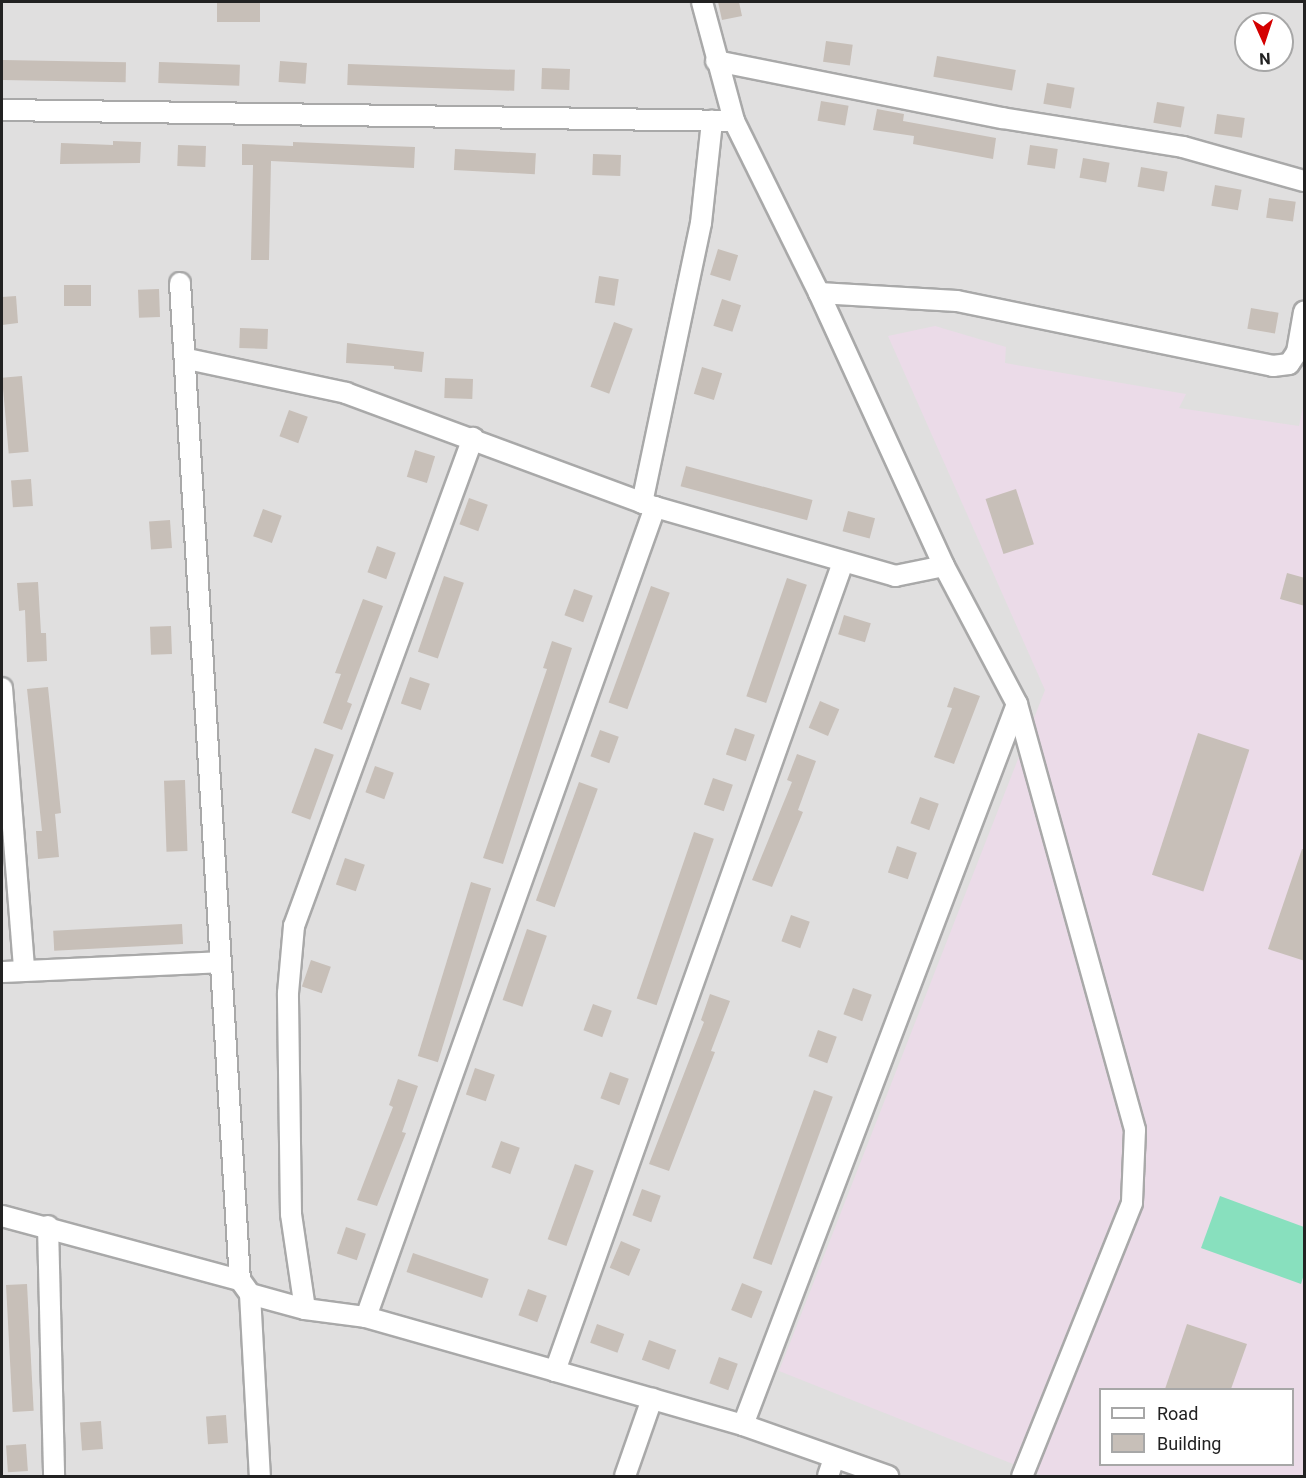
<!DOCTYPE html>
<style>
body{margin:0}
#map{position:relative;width:1306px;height:1478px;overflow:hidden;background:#f2efe9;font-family:Roboto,sans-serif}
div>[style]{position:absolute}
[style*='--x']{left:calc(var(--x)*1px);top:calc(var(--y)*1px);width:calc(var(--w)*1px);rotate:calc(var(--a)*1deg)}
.residential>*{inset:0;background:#e0dfdf}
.industrial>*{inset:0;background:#ebdbe8}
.pitch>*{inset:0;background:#88e0be}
.building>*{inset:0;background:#c7bfb8;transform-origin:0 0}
.roads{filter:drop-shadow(2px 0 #a9a9a9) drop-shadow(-2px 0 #a9a9a9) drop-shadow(0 2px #a9a9a9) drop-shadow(0 -2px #a9a9a9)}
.minor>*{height:20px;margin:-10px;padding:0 10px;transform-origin:10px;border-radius:10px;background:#fff}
span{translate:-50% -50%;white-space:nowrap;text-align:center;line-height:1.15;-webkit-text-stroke:5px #fff;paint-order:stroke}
.frame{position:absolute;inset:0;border:3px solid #222;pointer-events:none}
.legend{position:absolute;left:1099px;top:1388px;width:195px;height:78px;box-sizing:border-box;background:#fff;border:2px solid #a7a7a7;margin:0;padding:8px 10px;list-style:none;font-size:18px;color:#222}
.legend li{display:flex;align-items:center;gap:12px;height:30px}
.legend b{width:30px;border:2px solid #a7a7a7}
.north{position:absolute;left:1234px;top:12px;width:60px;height:60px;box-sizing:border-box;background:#fff;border:2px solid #a7a7a7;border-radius:50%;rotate:177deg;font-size:16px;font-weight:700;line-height:24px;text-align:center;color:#222}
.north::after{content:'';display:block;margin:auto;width:21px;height:27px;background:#d40000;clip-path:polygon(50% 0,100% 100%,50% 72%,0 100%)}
</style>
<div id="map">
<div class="residential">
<div style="clip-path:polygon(evenodd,2px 2px,1304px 2px,1304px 1476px,2px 1476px,2px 2px,1246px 24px,1282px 24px,1282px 60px,1246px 60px,1246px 24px,2px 2px,1100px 1390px,1292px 1390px,1292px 1464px,1100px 1464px,1100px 1390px)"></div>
</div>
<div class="industrial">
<div style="clip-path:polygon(evenodd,935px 326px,1006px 347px,1005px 363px,1186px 394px,1179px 408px,1299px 426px,1304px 403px,1304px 1476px,1043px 1476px,779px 1371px,1045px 690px,888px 336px,935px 326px,1100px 1390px,1292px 1390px,1292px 1464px,1100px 1464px,1100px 1390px)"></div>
</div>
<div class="pitch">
<div style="clip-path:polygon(1220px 1196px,1304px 1227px,1304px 1274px,1301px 1284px,1201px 1248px)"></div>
</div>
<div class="building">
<div style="left:217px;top:2px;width:43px;height:20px"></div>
<div style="clip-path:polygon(718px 2px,739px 2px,742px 16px,722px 20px)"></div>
<div style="left:826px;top:41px;width:27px;height:21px;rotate:8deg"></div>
<div style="left:937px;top:56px;width:80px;height:21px;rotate:10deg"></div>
<div style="left:3px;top:60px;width:123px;height:20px;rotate:1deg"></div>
<div style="left:280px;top:61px;width:27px;height:21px;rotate:4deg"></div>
<div style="left:159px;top:62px;width:81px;height:21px;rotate:2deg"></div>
<div style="left:348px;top:64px;width:167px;height:21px;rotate:2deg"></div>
<div style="left:542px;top:68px;width:28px;height:21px;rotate:2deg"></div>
<div style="left:1047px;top:83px;width:28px;height:21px;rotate:10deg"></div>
<div style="left:821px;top:101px;width:28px;height:20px;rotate:10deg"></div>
<div style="left:1157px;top:102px;width:28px;height:21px;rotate:10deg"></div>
<div style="clip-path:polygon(877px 109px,904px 114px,903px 121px,996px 138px,993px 159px,913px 144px,914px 136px,873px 130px)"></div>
<div style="left:1217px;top:114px;width:28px;height:20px;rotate:8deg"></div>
<div style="clip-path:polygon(113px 141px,141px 142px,140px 163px,60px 164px,61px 143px,113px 145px)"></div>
<div style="clip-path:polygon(293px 142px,415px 147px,414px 168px,271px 161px,269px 260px,251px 260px,253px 165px,242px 165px,242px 144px,293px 146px)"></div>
<div style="left:178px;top:145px;width:28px;height:21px;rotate:2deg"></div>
<div style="left:1030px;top:145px;width:28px;height:20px;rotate:8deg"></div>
<div style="left:455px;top:149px;width:81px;height:21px;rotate:3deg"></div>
<div style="left:593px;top:154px;width:28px;height:21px;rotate:2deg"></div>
<div style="left:1083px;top:158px;width:27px;height:20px;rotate:10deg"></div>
<div style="left:1141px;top:167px;width:27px;height:20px;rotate:10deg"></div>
<div style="left:1215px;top:185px;width:27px;height:21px;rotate:10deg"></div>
<div style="left:1269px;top:198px;width:27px;height:20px;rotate:8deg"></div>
<div style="left:718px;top:249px;width:21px;height:27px;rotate:17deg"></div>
<div style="left:599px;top:276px;width:20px;height:27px;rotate:9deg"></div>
<div style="left:64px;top:285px;width:27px;height:21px"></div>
<div style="left:159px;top:289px;width:28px;height:21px;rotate:88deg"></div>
<div style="clip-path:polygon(16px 296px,18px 323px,2px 325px,2px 297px)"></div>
<div style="left:722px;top:299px;width:20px;height:28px;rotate:18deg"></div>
<div style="left:1251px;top:308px;width:28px;height:21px;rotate:10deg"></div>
<div style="left:614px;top:322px;width:20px;height:69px;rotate:20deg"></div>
<div style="left:240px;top:328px;width:28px;height:20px;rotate:2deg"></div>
<div style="clip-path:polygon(347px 343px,424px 352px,422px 372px,394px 369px,394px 366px,346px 363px)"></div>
<div style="left:702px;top:367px;width:21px;height:28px;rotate:17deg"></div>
<div style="left:22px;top:376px;width:76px;height:20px;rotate:85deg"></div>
<div style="left:445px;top:378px;width:28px;height:20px;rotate:2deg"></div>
<div style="left:289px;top:410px;width:20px;height:28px;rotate:20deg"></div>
<div style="left:415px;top:450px;width:21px;height:28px;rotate:17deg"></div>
<div style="left:686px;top:466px;width:131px;height:21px;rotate:15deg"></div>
<div style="left:31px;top:479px;width:27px;height:20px;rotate:86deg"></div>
<div style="left:1016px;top:489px;width:58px;height:32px;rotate:72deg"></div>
<div style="left:469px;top:498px;width:20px;height:28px;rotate:20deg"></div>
<div style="left:263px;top:509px;width:20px;height:29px;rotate:20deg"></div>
<div style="left:848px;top:511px;width:28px;height:21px;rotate:15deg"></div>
<div style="left:170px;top:520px;width:28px;height:21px;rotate:86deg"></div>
<div style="left:377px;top:546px;width:20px;height:28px;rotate:20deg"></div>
<div style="clip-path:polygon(1287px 573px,1305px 578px,1305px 606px,1280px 599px)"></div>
<div style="left:444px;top:576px;width:21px;height:80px;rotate:19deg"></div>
<div style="left:787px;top:578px;width:21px;height:125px;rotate:19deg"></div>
<div style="clip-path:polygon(38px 582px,41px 633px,46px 633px,47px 661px,27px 662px,25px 610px,19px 611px,17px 583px)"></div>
<div style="left:651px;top:586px;width:20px;height:124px;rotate:20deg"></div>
<div style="left:574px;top:589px;width:20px;height:28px;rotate:20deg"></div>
<div style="clip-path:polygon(363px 599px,383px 606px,347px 702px,352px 704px,342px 730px,323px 723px,341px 674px,335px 673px)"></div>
<div style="left:844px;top:615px;width:28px;height:20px;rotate:17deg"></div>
<div style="left:171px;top:626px;width:28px;height:21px;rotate:88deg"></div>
<div style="clip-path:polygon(552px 641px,572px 648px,503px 864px,483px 858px,547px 669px,543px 668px)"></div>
<div style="left:410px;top:677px;width:21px;height:28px;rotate:19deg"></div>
<div style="clip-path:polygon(48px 687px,61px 813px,55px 814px,59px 857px,38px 859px,36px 831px,42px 831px,27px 689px)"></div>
<div style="clip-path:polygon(954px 687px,980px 696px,954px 764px,934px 757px,952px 708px,947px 707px)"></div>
<div style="left:820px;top:701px;width:21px;height:29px;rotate:23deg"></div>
<div style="left:735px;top:728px;width:21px;height:28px;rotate:19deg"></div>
<div style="left:600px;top:730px;width:20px;height:28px;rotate:20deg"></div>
<div style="left:1198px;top:733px;width:54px;height:149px;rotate:18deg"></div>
<div style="left:315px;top:748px;width:20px;height:69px;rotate:20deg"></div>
<div style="clip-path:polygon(797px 754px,816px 761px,798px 810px,803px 812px,772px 887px,752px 880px,792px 782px,787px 780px)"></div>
<div style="left:375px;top:766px;width:20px;height:28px;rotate:20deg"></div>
<div style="left:713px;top:778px;width:21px;height:28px;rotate:19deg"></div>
<div style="left:185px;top:780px;width:71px;height:21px;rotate:88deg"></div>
<div style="left:579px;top:782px;width:20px;height:126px;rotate:20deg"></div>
<div style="left:920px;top:797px;width:20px;height:28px;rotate:20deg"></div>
<div style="left:694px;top:832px;width:21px;height:176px;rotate:19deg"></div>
<div style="left:897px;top:846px;width:21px;height:28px;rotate:19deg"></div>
<div style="clip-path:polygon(1302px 849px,1305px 849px,1305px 961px,1268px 949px)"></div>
<div style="left:345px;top:858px;width:21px;height:28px;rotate:19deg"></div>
<div style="left:471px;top:882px;width:21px;height:182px;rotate:17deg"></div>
<div style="left:791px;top:915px;width:20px;height:28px;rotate:20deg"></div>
<div style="left:182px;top:924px;width:20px;height:129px;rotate:87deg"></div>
<div style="left:527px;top:929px;width:21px;height:75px;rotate:19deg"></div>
<div style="left:311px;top:960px;width:21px;height:28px;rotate:19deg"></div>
<div style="left:853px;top:988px;width:20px;height:28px;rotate:20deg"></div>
<div style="clip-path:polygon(710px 994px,730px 1001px,711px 1051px,715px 1052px,669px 1171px,649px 1164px,704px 1022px,701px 1020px)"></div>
<div style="left:593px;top:1004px;width:20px;height:28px;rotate:20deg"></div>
<div style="left:818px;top:1030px;width:20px;height:28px;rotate:20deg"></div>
<div style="left:475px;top:1068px;width:21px;height:28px;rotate:19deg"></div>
<div style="left:610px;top:1072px;width:20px;height:28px;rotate:20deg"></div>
<div style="clip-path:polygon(398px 1079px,418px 1086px,402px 1132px,406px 1133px,377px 1206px,357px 1200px,393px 1107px,389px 1105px)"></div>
<div style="left:814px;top:1090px;width:20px;height:179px;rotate:20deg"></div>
<div style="left:501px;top:1141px;width:20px;height:28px;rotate:20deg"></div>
<div style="left:575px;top:1164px;width:20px;height:80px;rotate:20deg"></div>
<div style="left:642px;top:1189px;width:20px;height:28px;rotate:20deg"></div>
<div style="left:346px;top:1227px;width:21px;height:28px;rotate:19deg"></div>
<div style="left:621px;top:1241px;width:21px;height:29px;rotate:23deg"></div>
<div style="left:413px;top:1253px;width:80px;height:20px;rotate:19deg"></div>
<div style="left:742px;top:1283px;width:22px;height:29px;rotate:22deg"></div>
<div style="left:27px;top:1284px;width:127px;height:21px;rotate:87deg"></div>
<div style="left:528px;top:1289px;width:20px;height:28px;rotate:20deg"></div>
<div style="left:597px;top:1324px;width:29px;height:20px;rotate:20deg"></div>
<div style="clip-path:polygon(1187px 1324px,1247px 1344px,1231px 1389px,1165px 1389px)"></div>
<div style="left:649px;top:1340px;width:29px;height:21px;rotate:20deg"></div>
<div style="left:719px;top:1357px;width:20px;height:28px;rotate:20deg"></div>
<div style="left:226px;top:1415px;width:28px;height:20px;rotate:86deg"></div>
<div style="left:101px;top:1421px;width:28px;height:21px;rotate:86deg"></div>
<div style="left:26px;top:1444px;width:27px;height:20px;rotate:86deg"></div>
</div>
<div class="roads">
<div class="minor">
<div style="--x:702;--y:2;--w:123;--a:74.9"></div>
<div style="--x:734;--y:121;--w:192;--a:63.7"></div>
<div style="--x:819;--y:293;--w:300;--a:65.4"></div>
<div style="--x:944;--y:566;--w:156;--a:62.1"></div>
<div style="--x:1017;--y:704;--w:442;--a:74.5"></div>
<div style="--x:1135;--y:1130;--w:73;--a:92.4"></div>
<div style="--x:1132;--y:1203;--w:294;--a:111.9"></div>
<div style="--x:716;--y:61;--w:292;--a:11.3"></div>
<div style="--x:1002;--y:118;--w:183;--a:9.1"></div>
<div style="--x:1183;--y:147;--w:126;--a:15.7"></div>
<div style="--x:2;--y:110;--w:732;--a:0.86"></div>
<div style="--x:180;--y:283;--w:999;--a:86.56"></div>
<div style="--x:819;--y:293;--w:138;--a:3.3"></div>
<div style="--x:957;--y:301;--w:323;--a:11.6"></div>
<div style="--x:1273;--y:366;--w:16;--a:-7"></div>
<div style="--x:1289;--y:364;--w:14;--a:-56"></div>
<div style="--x:1297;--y:352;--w:41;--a:-80.1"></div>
<div style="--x:188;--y:359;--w:162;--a:12.1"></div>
<div style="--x:346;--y:393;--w:329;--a:20.3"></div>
<div style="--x:655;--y:507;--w:250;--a:16"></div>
<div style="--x:895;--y:576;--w:50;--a:-11.5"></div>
<div style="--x:642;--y:503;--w:286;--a:-78.1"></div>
<div style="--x:701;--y:223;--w:103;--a:-83.8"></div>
<div style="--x:2;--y:688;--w:283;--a:85.5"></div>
<div style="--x:2;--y:972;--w:218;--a:-2.6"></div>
<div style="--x:2;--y:1216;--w:246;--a:15.1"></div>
<div style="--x:240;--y:1280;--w:17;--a:54"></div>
<div style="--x:250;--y:1294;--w:182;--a:86.9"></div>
<div style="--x:48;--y:1226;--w:250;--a:88.6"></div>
<div style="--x:250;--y:1294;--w:57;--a:15.3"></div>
<div style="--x:305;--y:1309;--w:62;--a:7.5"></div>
<div style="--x:366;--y:1317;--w:197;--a:15.9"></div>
<div style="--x:555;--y:1371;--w:196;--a:16"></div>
<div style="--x:743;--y:1425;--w:154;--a:19.4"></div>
<div style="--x:305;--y:1309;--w:96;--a:-98.4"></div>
<div style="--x:291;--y:1214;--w:221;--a:-90.8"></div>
<div style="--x:288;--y:993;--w:67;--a:-84.9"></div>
<div style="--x:294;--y:926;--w:520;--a:-69.86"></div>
<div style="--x:366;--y:1317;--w:860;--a:-70.36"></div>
<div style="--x:555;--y:1371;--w:859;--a:-70.4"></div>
<div style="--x:743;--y:1425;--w:771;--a:-69.19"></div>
<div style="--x:625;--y:1476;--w:82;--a:-70.7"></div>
<div style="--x:828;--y:1476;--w:18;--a:-71"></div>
</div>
</div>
<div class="frame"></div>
<ul class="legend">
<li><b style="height:8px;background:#fff"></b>Road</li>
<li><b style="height:16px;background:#c7bfb8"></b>Building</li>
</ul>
<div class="north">N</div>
</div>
